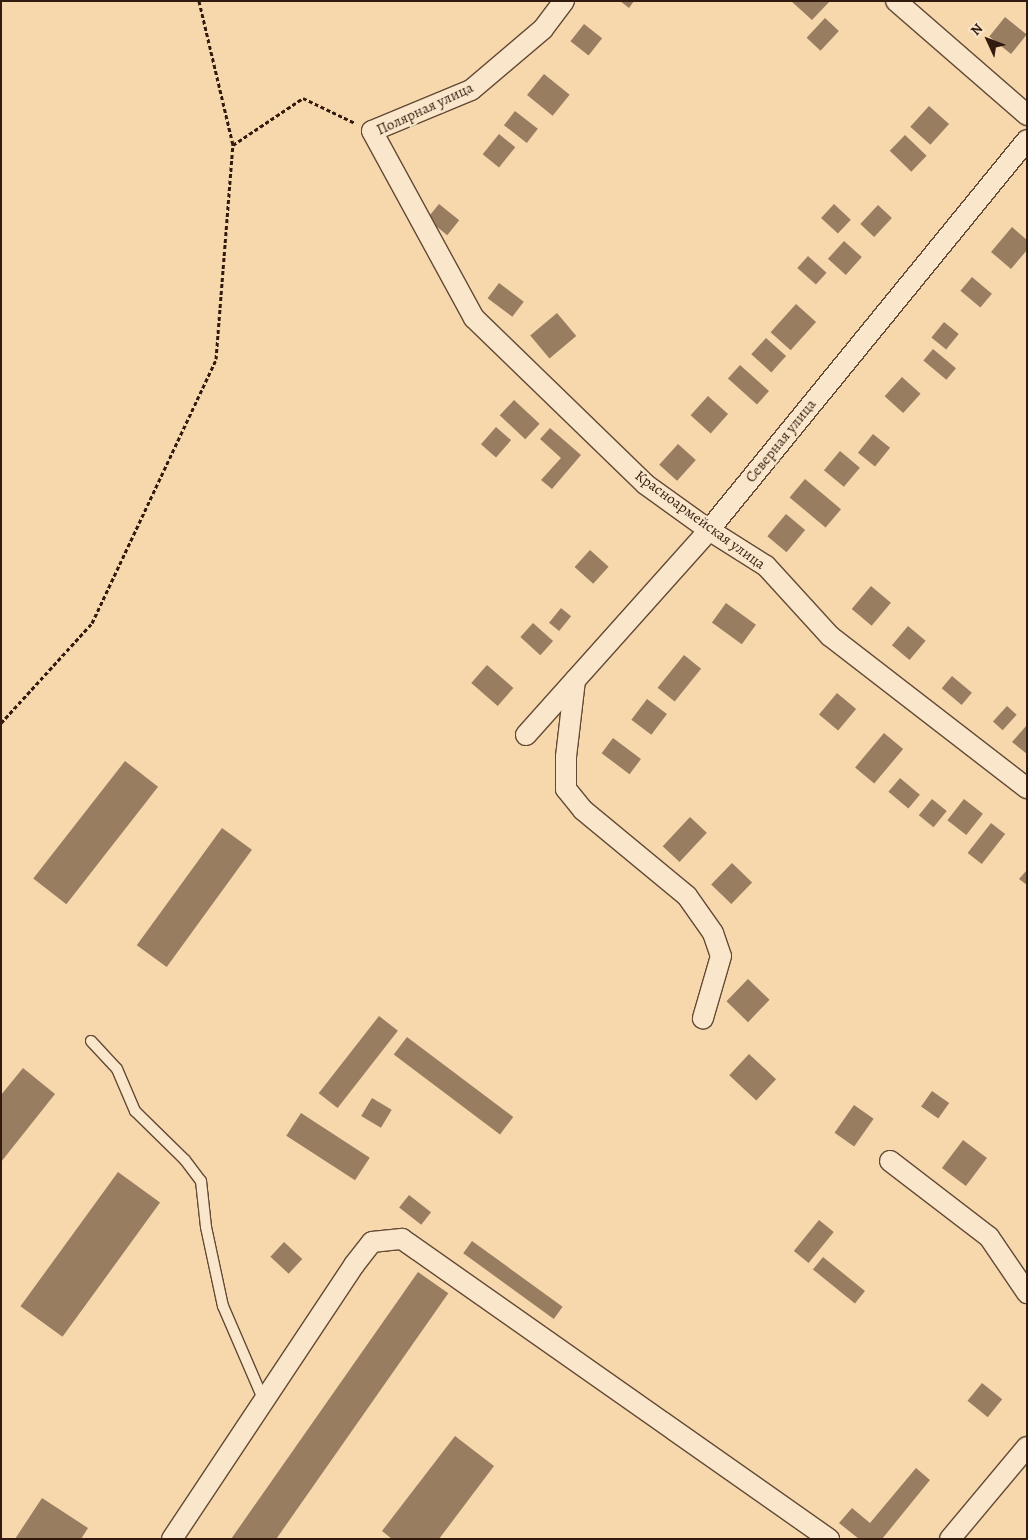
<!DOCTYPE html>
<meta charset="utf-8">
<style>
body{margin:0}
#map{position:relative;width:1028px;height:1540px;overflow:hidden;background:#f7d8ad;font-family:Alegreya,serif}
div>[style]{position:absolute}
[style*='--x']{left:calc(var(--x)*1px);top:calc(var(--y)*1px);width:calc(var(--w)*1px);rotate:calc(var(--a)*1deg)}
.building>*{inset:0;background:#987d61;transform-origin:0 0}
.path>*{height:3px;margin-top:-1.5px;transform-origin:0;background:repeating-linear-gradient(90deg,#321b0e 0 4px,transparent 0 6.5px)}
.roads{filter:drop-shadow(1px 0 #634a36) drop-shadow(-1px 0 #634a36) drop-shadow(0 1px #634a36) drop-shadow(0 -1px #634a36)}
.lane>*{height:10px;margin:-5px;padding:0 5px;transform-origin:5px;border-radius:5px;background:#fae6ca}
.street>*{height:20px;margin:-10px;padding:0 10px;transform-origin:10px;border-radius:10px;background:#fae6ca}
span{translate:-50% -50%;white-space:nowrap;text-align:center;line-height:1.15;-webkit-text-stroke:4.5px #fae6ca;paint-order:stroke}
.street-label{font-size:15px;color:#321b0e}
.frame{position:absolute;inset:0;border:2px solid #321b0e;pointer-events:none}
.north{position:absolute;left:963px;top:15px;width:50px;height:50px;-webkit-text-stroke:4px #fae6ca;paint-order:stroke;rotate:313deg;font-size:14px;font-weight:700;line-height:20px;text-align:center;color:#321b0e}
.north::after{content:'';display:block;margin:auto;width:18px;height:22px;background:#321b0e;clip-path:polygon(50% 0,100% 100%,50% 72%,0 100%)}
</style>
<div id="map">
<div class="building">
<div style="clip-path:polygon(620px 1px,634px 1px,629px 8px)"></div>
<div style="clip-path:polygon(791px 1px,830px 1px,812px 20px)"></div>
<div style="left:1005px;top:17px;width:28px;height:25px;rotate:39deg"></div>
<div style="left:825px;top:18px;width:19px;height:27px;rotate:43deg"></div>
<div style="left:584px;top:24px;width:23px;height:22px;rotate:38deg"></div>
<div style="left:544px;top:74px;width:33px;height:27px;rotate:39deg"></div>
<div style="left:929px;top:106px;width:27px;height:28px;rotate:42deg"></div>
<div style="left:515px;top:111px;width:29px;height:18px;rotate:38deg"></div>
<div style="left:499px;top:134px;width:21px;height:26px;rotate:39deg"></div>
<div style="left:905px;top:135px;width:30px;height:22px;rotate:44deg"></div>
<div style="left:439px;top:204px;width:26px;height:19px;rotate:39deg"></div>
<div style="left:834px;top:204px;width:23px;height:19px;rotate:43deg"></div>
<div style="left:878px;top:205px;width:19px;height:26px;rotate:43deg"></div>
<div style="clip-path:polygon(1012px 227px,1027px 240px,1027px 250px,1011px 269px,991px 252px)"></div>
<div style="left:844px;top:241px;width:24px;height:24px;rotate:42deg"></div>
<div style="left:808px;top:256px;width:25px;height:16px;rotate:42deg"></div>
<div style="left:972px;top:277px;width:26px;height:18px;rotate:40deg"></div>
<div style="left:499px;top:283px;width:31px;height:19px;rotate:37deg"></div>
<div style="left:796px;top:304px;width:27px;height:38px;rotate:42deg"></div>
<div style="left:557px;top:313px;width:30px;height:35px;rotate:50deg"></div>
<div style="left:944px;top:322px;width:19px;height:20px;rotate:39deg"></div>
<div style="left:766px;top:338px;width:27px;height:22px;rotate:42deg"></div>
<div style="left:933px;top:349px;width:30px;height:15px;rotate:40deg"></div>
<div style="left:740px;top:365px;width:39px;height:18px;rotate:42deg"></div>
<div style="left:902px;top:377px;width:25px;height:26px;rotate:42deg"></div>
<div style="left:708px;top:396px;width:27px;height:26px;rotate:42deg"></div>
<div style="left:514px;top:400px;width:35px;height:21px;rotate:43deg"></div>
<div style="left:496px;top:427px;width:20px;height:23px;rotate:41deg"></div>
<div style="clip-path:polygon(550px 428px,581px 455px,552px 489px,541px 480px,561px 458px,540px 439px)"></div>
<div style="left:873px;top:434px;width:22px;height:24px;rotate:39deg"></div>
<div style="left:678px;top:444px;width:24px;height:28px;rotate:42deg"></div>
<div style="left:840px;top:451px;width:26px;height:25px;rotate:40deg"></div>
<div style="left:805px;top:479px;width:47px;height:24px;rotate:40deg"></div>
<div style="left:786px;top:514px;width:25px;height:29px;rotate:40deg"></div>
<div style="left:590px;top:550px;width:25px;height:23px;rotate:42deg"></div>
<div style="left:871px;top:586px;width:26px;height:30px;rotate:40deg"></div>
<div style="left:726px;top:603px;width:37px;height:24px;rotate:36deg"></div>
<div style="left:561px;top:608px;width:13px;height:19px;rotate:39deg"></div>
<div style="left:533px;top:623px;width:27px;height:19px;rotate:42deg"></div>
<div style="left:908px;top:626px;width:23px;height:25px;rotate:40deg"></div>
<div style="left:684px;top:655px;width:22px;height:42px;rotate:39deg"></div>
<div style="left:487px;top:665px;width:35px;height:24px;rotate:41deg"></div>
<div style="left:952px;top:676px;width:26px;height:16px;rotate:40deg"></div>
<div style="left:837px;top:693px;width:25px;height:28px;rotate:40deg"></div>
<div style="left:647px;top:699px;width:25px;height:26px;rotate:37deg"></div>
<div style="left:1007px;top:706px;width:13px;height:21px;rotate:42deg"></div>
<div style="clip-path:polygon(1027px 725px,1027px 754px,1012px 742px)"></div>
<div style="left:884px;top:733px;width:25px;height:45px;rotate:40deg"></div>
<div style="left:613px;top:738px;width:35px;height:19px;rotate:37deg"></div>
<div style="left:125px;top:761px;width:42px;height:149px;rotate:38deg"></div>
<div style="left:900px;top:778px;width:26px;height:18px;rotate:40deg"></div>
<div style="left:932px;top:799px;width:19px;height:21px;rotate:39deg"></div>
<div style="left:964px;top:799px;width:24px;height:27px;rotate:38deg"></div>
<div style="left:690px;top:817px;width:23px;height:40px;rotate:43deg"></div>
<div style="left:991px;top:823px;width:18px;height:38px;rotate:38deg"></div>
<div style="left:222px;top:828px;width:37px;height:145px;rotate:36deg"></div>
<div style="left:732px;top:863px;width:28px;height:30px;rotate:44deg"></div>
<div style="clip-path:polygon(1027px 870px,1027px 885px,1019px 879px)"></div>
<div style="left:748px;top:979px;width:30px;height:31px;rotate:44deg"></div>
<div style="left:379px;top:1016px;width:24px;height:98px;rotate:38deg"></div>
<div style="left:407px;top:1037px;width:133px;height:22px;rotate:37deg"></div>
<div style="left:749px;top:1054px;width:37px;height:29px;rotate:43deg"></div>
<div style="clip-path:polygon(23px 1068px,55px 1094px,1px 1162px,1px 1095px)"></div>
<div style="left:932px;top:1091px;width:21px;height:19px;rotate:35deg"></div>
<div style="left:372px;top:1098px;width:23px;height:21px;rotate:31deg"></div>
<div style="left:854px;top:1105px;width:24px;height:34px;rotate:35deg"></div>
<div style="left:301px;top:1113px;width:82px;height:27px;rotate:33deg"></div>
<div style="left:963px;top:1140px;width:30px;height:35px;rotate:37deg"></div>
<div style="left:118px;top:1172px;width:52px;height:166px;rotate:36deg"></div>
<div style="left:409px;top:1195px;width:28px;height:16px;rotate:38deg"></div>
<div style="left:819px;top:1220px;width:19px;height:40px;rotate:39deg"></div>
<div style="left:472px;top:1241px;width:112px;height:15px;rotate:36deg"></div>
<div style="left:284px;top:1242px;width:25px;height:20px;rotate:43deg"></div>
<div style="left:823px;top:1257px;width:54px;height:16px;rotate:39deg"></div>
<div style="left:418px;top:1272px;width:37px;height:331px;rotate:35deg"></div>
<div style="left:982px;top:1383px;width:26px;height:23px;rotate:39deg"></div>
<div style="clip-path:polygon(455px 1436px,494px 1466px,439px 1539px,392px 1539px,382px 1531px)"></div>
<div style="clip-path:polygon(916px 1468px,930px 1480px,882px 1539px,859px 1539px,839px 1523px,852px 1508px,870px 1523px)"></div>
<div style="clip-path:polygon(42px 1498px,88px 1528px,81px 1539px,15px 1539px)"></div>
</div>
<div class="path">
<div style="--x:199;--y:1;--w:148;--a:76.7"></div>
<div style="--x:1;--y:723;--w:135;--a:-47.7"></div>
<div style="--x:92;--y:623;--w:292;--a:-64.8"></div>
<div style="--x:216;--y:359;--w:215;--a:-85.5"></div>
<div style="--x:233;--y:145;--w:84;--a:-33.9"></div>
<div style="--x:303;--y:98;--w:58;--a:25.7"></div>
</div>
<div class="roads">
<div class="lane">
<div style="--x:91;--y:1041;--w:38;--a:47"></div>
<div style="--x:117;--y:1069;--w:46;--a:66.8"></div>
<div style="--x:135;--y:1111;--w:70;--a:44.4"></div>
<div style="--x:185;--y:1160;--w:26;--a:53"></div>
<div style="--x:201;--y:1181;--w:46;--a:83.8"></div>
<div style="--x:206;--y:1227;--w:81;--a:77.9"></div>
<div style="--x:223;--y:1306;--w:103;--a:66.7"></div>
</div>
<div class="street">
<div style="--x:564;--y:1;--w:35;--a:127"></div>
<div style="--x:543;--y:29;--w:94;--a:139.7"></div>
<div style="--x:471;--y:90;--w:107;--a:157.5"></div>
<div style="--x:372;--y:131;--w:213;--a:61.4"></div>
<div style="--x:474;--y:318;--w:238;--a:44.1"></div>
<div style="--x:645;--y:484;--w:79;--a:35.7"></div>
<div style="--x:709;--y:530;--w:67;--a:32.3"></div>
<div style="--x:766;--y:566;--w:95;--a:47.6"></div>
<div style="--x:830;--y:636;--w:249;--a:37.7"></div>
<div style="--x:896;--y:1;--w:174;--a:41"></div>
<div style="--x:575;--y:680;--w:78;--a:96.7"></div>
<div style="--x:566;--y:757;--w:32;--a:90"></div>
<div style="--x:566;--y:789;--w:27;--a:51"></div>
<div style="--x:583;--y:810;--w:135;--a:39.6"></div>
<div style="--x:687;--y:896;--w:45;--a:54.9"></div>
<div style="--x:713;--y:933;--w:24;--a:71"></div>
<div style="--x:721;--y:956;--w:65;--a:106.2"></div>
<div style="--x:526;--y:735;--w:275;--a:-48.2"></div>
<div style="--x:709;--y:530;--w:503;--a:-50.81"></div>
<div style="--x:890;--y:1161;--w:125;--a:37.5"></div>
<div style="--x:989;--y:1237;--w:68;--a:55.8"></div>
<div style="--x:172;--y:1539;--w:329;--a:-56.4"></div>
<div style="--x:354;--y:1265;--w:29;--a:-52"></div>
<div style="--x:372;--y:1242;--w:30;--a:-6"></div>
<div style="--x:402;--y:1239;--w:522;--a:35.09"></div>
<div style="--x:950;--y:1539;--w:120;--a:-50.1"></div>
</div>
</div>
<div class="street-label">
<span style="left:425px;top:109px;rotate:-25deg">Полярная улица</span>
<span style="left:781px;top:441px;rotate:-51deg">Северная улица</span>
<span style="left:700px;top:520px;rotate:36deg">Красноармейская улица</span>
</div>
<div class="frame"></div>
<div class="north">N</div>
</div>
